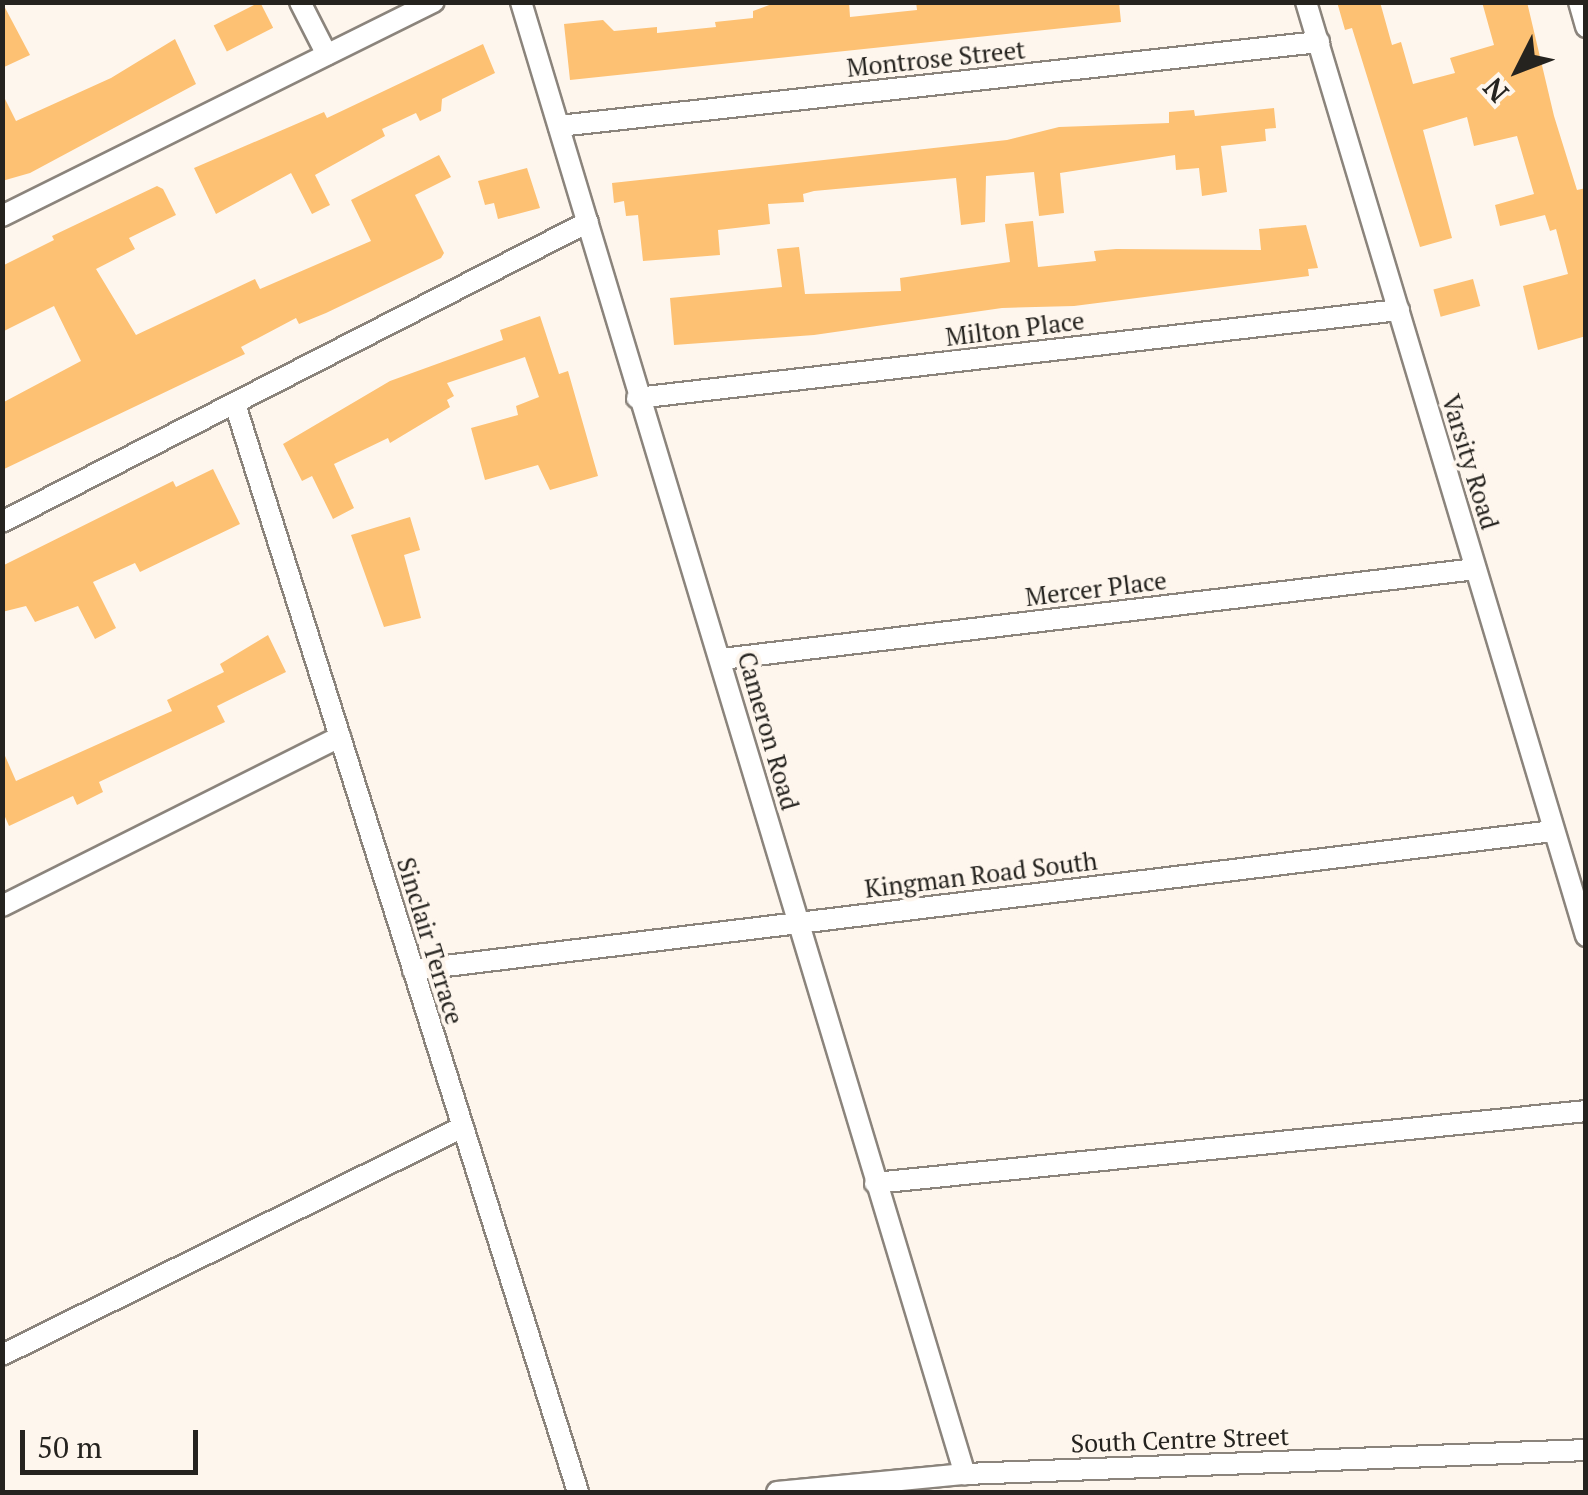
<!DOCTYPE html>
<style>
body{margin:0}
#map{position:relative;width:1588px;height:1495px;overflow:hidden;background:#fef6ed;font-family:"PT Serif",serif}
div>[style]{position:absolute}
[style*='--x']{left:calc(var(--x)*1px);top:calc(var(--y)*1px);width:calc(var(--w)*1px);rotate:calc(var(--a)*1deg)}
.building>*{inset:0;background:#fdc173;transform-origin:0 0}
.roads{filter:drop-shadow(2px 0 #8b847c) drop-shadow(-2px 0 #8b847c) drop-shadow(0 2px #8b847c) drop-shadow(0 -2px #8b847c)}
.street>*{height:20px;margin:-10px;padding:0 10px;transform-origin:10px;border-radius:10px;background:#fff}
span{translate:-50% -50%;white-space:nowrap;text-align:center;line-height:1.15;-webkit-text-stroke:8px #fef6ed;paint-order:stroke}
.street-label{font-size:25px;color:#25231f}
.frame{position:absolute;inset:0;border:5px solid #25231f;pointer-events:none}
.north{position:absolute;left:1468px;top:20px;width:100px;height:100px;-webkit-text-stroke:8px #fef6ed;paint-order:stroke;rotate:228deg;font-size:28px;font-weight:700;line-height:40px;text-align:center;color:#25231f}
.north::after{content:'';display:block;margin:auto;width:35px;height:45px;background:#25231f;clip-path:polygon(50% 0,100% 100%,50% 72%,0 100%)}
.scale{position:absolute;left:20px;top:1430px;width:178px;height:45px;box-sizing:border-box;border:5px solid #25231f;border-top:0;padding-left:12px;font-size:30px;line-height:35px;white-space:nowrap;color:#25231f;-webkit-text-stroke:8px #fef6ed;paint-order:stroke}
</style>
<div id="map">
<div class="building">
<div style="clip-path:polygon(2px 2px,30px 55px,2px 68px)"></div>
<div style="left:260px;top:2px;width:29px;height:52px;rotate:63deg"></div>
<div style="clip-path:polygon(777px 2px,849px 2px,850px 17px,917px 10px,916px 2px,1119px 2px,1121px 22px,570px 80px,564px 24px,603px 20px,614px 31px,657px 27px,657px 33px,716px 27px,715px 22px,753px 18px,753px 11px)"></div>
<div style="clip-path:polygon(1337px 2px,1380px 2px,1392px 45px,1401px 42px,1413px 84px,1455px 73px,1450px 58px,1494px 45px,1482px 2px,1527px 2px,1554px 116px,1577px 190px,1586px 188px,1586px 336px,1538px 350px,1523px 286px,1568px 274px,1556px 229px,1550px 231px,1545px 215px,1500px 226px,1495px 205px,1534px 194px,1517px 136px,1474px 146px,1467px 117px,1423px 130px,1452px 238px,1420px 247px,1352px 28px,1345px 30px)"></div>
<div style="clip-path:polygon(175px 39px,196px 84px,30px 173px,2px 181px,2px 93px,16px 121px,111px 78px)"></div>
<div style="clip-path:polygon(483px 44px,495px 73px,442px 99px,441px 111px,420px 121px,416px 113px,382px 129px,385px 136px,315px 175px,330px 205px,312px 214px,291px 173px,216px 214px,194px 168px,324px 112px,327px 118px)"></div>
<div style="clip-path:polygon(1274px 108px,1276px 128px,1265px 129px,1266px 141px,1221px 146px,1227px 192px,1202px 196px,1199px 168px,1176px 170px,1175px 155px,1060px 173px,1064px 213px,1039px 216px,1034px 172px,986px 176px,985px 222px,961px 225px,956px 178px,814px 191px,803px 194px,804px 202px,768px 204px,770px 224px,718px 230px,720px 255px,643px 261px,638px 215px,626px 216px,624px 201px,614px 203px,612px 183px,1007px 140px,1059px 127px,1169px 123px,1169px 112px,1194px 110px,1195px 116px)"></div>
<div style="clip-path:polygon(439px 155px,451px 177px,415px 195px,444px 253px,441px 258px,326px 313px,299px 324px,296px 318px,241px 347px,245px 354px,2px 470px,2px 403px,81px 361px,54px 306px,2px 332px,2px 266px,54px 240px,52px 236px,157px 186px,163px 189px,176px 215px,129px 238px,135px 249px,96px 269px,136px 335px,255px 279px,260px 289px,371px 241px,351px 200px)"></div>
<div style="clip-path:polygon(527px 168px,540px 208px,498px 219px,494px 203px,485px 205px,478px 181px)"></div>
<div style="clip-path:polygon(1033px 221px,1038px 267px,1096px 261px,1094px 251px,1116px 249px,1261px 250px,1259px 229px,1306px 225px,1318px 268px,1308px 269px,1309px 276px,1074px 306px,1002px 308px,814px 335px,674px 345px,670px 298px,782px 287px,777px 249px,799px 247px,805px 294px,901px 291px,900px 278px,1010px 262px,1005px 224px)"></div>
<div style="left:1473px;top:279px;width:28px;height:41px;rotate:75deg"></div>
<div style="clip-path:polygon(540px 316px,559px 374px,568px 371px,598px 476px,550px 490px,538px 465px,485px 480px,471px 428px,518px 415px,516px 406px,539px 397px,525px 357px,447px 383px,454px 396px,447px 400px,450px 407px,390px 443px,388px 438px,334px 464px,354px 508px,333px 519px,312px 476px,302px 481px,283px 444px,390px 381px,503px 340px,500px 330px)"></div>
<div style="clip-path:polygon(213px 469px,240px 524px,140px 572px,135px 563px,93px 582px,116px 628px,95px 639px,78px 606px,35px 622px,26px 606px,2px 612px,2px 566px,173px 481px,176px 487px)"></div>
<div style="clip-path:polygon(410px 517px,420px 550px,404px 555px,421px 618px,384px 627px,351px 535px)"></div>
<div style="clip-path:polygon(268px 635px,286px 672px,217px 706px,225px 722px,99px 782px,103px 792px,77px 805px,73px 796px,9px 826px,2px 810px,2px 749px,16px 781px,172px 711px,167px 700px,224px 672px,220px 664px)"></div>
</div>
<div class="roads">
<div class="street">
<div style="--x:300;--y:2;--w:59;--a:63"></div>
<div style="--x:521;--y:2;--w:1538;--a:73.22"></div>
<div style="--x:1306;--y:2;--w:975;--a:73.31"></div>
<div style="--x:1579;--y:2;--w:26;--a:74"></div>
<div style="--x:559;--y:126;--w:765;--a:-6.31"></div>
<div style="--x:2;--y:216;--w:482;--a:-26.4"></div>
<div style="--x:637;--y:398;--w:767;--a:-6.59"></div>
<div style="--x:235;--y:404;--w:1141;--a:72.5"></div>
<div style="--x:2;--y:522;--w:658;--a:-27.11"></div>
<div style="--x:722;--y:659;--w:759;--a:-6.81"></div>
<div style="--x:2;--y:906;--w:378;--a:-26.6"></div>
<div style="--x:413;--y:970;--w:1149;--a:-6.95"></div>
<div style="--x:875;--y:1183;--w:715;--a:-5.78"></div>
<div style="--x:2;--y:1355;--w:514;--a:-26.32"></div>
<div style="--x:777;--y:1492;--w:189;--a:-5.5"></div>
<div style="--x:965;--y:1474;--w:621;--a:-2.21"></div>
</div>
</div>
<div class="street-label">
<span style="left:936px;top:59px;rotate:-6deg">Montrose Street</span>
<span style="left:1015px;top:329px;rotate:-7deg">Milton Place</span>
<span style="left:1470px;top:462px;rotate:73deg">Varsity Road</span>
<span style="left:1096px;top:589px;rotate:-7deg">Mercer Place</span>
<span style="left:768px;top:731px;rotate:74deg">Cameron Road</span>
<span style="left:981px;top:875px;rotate:-7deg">Kingman Road South</span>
<span style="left:430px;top:941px;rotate:73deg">Sinclair Terrace</span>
<span style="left:1180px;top:1440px;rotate:-2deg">South Centre Street</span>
</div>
<div class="frame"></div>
<div class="north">N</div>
<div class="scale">50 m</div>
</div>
